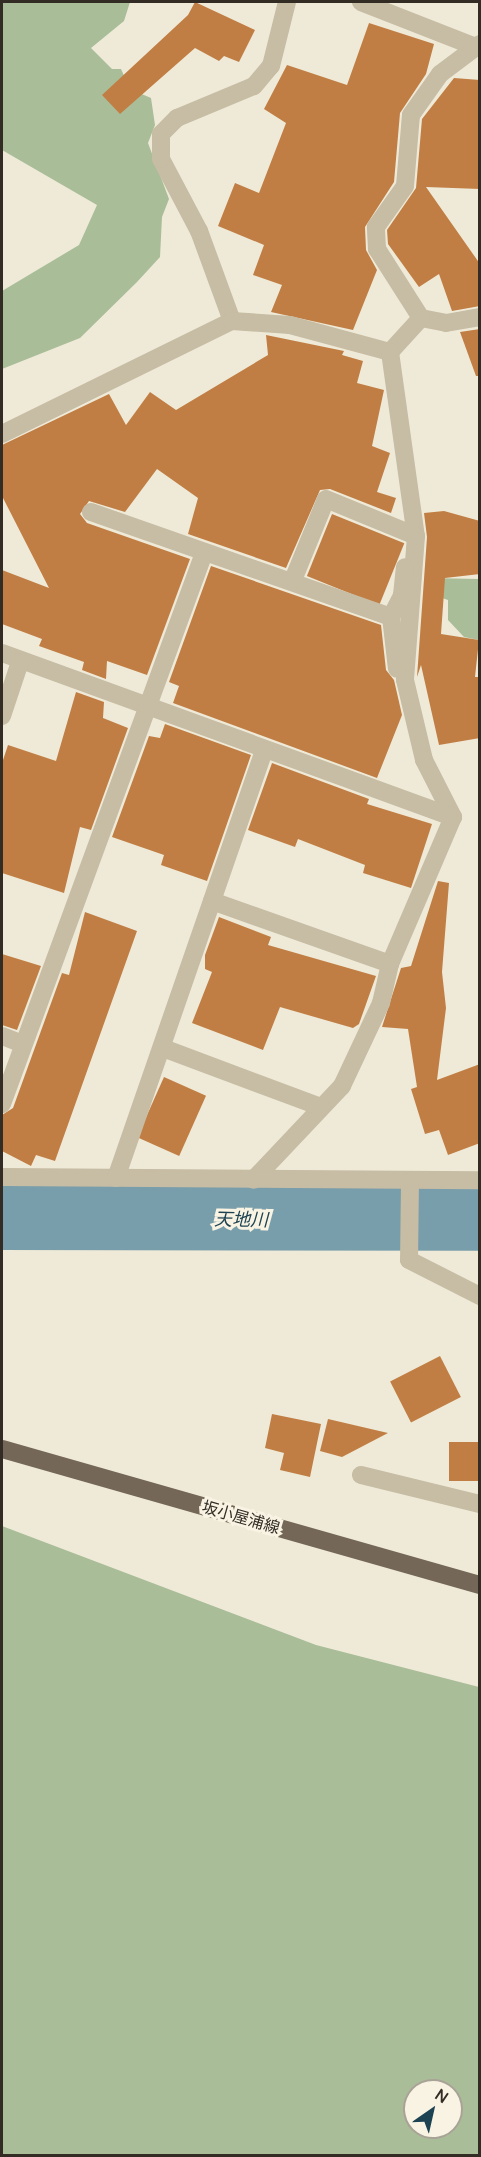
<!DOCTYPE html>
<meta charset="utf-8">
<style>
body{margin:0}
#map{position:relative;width:481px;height:2157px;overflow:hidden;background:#efead7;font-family:Manrope,"Noto Sans JP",sans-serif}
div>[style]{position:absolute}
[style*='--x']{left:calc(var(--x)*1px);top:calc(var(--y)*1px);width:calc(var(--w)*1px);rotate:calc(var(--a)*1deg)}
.green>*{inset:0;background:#a9bd98}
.river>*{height:68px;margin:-34px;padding:0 34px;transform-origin:34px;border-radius:34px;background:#789dab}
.building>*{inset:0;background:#c17e44;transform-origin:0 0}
.minor>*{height:18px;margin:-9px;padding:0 9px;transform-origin:9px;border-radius:9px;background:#c7bca4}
.major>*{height:18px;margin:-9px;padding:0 9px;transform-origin:9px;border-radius:9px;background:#746757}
span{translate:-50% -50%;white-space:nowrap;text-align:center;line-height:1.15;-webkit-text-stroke:6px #f8f3e3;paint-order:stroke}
.street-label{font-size:16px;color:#322c25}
.water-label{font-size:18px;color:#1d4252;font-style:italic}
.frame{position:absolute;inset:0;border:3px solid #322c25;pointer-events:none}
.north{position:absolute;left:403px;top:2079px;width:60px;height:60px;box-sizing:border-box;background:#f8f3e3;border:2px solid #a9a397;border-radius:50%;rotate:34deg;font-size:16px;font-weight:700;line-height:24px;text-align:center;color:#322c25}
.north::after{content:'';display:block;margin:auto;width:21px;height:27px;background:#1d4252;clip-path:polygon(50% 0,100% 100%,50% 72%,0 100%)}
</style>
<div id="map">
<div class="green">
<div style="clip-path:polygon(2px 2px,130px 2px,124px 21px,91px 48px,112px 69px,121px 69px,130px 89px,151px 98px,155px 125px,148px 143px,169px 199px,162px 217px,160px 257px,137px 282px,80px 338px,2px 369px,2px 291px,79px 245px,97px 205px,2px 150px)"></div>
<div style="clip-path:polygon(429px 578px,479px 579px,479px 640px,464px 637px,448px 620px,448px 600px,427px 593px)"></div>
<div style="clip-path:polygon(evenodd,2px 1526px,316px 1645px,479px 1687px,479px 2155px,2px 2155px,2px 1526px,415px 2091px,451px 2091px,451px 2127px,415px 2127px,415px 2091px)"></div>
</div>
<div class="river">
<div style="--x:2;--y:1216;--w:478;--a:0.1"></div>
</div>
<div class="building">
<div style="clip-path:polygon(195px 2px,255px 30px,239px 62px,224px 56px,219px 61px,195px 48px,120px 114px,102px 95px,188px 15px)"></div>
<div style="clip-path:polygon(369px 23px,434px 44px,426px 74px,400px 113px,394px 182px,365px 227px,366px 250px,377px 270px,353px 330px,271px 312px,282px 285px,253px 275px,264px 245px,218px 226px,235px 183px,259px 193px,286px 123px,264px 109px,287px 65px,347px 85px)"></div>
<div style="clip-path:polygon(454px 78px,480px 80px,480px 189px,426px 187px,480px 264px,480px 306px,452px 311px,439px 274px,419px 287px,388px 244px,387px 230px,416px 188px,422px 119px)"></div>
<div style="clip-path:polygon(480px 329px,480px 376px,476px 376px,460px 332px)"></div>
<div style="clip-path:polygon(266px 335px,344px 351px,342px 355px,363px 361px,357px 383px,384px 390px,372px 446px,390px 453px,377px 492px,396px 498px,391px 513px,330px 489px,320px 490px,286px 568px,188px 534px,198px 498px,157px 469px,125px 512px,89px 501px,80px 514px,87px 523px,190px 559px,147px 675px,107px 661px,106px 679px,82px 670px,84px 662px,39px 646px,42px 639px,2px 624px,2px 570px,49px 588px,2px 496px,2px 445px,109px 394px,126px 425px,150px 392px,176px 410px,268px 355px)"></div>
<div style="clip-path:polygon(444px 511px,480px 521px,480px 574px,445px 578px,441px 634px,479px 640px,475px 677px,480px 677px,480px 738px,439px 745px,421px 665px,417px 677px,427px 537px,424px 513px)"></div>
<div style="left:332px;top:514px;width:78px;height:67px;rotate:22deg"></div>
<div style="clip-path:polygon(211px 566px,381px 625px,386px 670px,394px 680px,402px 715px,377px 778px,173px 703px,179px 686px,169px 682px)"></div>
<div style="clip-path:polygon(76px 692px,104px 702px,103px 718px,128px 728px,91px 830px,80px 827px,64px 893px,2px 873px,2px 763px,8px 745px,56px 761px)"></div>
<div style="clip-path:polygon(165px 724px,251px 755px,207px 881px,161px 865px,164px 855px,112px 837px,149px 736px,160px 738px)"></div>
<div style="clip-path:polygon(272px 763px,369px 799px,367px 804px,432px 824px,411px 888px,363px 873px,365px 865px,298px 839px,295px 847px,248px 830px)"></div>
<div style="clip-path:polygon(438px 881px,449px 883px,442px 972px,446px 1008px,437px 1080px,480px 1064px,480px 1143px,448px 1155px,439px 1130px,425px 1134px,411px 1089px,417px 1087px,408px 1029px,382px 1027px,401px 968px,411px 966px)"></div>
<div style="clip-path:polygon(85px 912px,137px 931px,55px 1161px,36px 1155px,31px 1166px,2px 1151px,2px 1115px,13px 1108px,62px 973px,69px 975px)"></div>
<div style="clip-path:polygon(219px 917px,271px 937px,268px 945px,376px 976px,359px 1024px,353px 1028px,280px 1007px,263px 1050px,192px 1023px,212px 972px,205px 969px,205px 955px)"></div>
<div style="clip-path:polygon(2px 954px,41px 966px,17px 1030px,2px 1025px)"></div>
<div style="left:164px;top:1077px;width:46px;height:66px;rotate:24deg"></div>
<div style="left:440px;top:1356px;width:46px;height:56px;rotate:63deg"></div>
<div style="clip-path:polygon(272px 1414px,321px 1424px,310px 1477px,280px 1470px,284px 1453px,265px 1448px)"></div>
<div style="clip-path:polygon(328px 1419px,388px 1433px,342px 1457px,320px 1451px)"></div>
<div style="left:480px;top:1442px;width:39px;height:31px;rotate:90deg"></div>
</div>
<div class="minor">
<div style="--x:361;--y:2;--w:123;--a:21.4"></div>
<div style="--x:421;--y:318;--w:25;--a:11"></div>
<div style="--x:446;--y:323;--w:35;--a:-10"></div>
<div style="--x:232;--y:321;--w:96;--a:-110.1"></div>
<div style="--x:199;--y:231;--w:81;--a:-117.8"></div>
<div style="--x:161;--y:159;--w:25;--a:-90"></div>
<div style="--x:161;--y:134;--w:23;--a:-45"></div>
<div style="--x:177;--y:118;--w:83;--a:-22.6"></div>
<div style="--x:254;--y:86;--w:26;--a:-50"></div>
<div style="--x:271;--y:66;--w:66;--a:-76"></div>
<div style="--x:390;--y:352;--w:46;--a:-47.6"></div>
<div style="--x:421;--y:318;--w:82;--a:-122.5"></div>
<div style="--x:377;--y:249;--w:22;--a:-93"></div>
<div style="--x:376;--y:227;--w:50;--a:-54.7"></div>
<div style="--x:405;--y:186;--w:71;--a:-85.2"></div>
<div style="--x:411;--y:115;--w:50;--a:-54.7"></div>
<div style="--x:440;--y:74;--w:50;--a:-36.9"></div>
<div style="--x:2;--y:434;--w:256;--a:-26.2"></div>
<div style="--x:232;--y:321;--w:58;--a:3.9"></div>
<div style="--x:290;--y:325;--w:104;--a:15.1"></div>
<div style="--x:390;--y:352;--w:186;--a:82"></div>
<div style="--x:416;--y:536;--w:144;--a:94.4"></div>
<div style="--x:405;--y:680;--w:82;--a:76.6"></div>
<div style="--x:424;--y:760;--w:64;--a:63"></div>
<div style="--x:453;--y:817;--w:160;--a:113.2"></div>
<div style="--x:390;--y:964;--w:40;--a:103"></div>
<div style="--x:381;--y:1003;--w:92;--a:115.2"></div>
<div style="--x:342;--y:1086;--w:129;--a:133.4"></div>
<div style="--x:91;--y:512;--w:318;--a:19.3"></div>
<div style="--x:391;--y:617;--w:52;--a:83.4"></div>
<div style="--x:293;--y:580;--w:87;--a:-67.8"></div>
<div style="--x:326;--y:499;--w:97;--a:22.3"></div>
<div style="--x:391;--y:617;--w:25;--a:-63"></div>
<div style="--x:402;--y:595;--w:28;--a:-84"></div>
<div style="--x:2;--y:653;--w:480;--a:20"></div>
<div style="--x:2;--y:716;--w:57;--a:-71.6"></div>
<div style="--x:212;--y:901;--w:189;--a:19.5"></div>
<div style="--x:2;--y:1036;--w:19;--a:21"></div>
<div style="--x:163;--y:1048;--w:169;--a:20.5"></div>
<div style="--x:2;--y:1104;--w:587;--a:-69.87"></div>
<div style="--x:2;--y:1177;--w:478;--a:0.4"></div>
<div style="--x:116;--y:1178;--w:452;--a:-70.9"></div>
<div style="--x:410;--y:1181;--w:79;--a:90.7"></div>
<div style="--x:409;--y:1260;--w:80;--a:26.9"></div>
<div style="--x:361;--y:1475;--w:122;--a:13.7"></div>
</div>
<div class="major">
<div style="--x:2;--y:1449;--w:497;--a:15.9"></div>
</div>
<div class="street-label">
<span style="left:241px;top:1517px;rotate:16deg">坂小屋浦線</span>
</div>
<div class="water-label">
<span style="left:241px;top:1219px;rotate:1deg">天地川</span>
</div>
<div class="frame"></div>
<div class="north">N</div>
</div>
